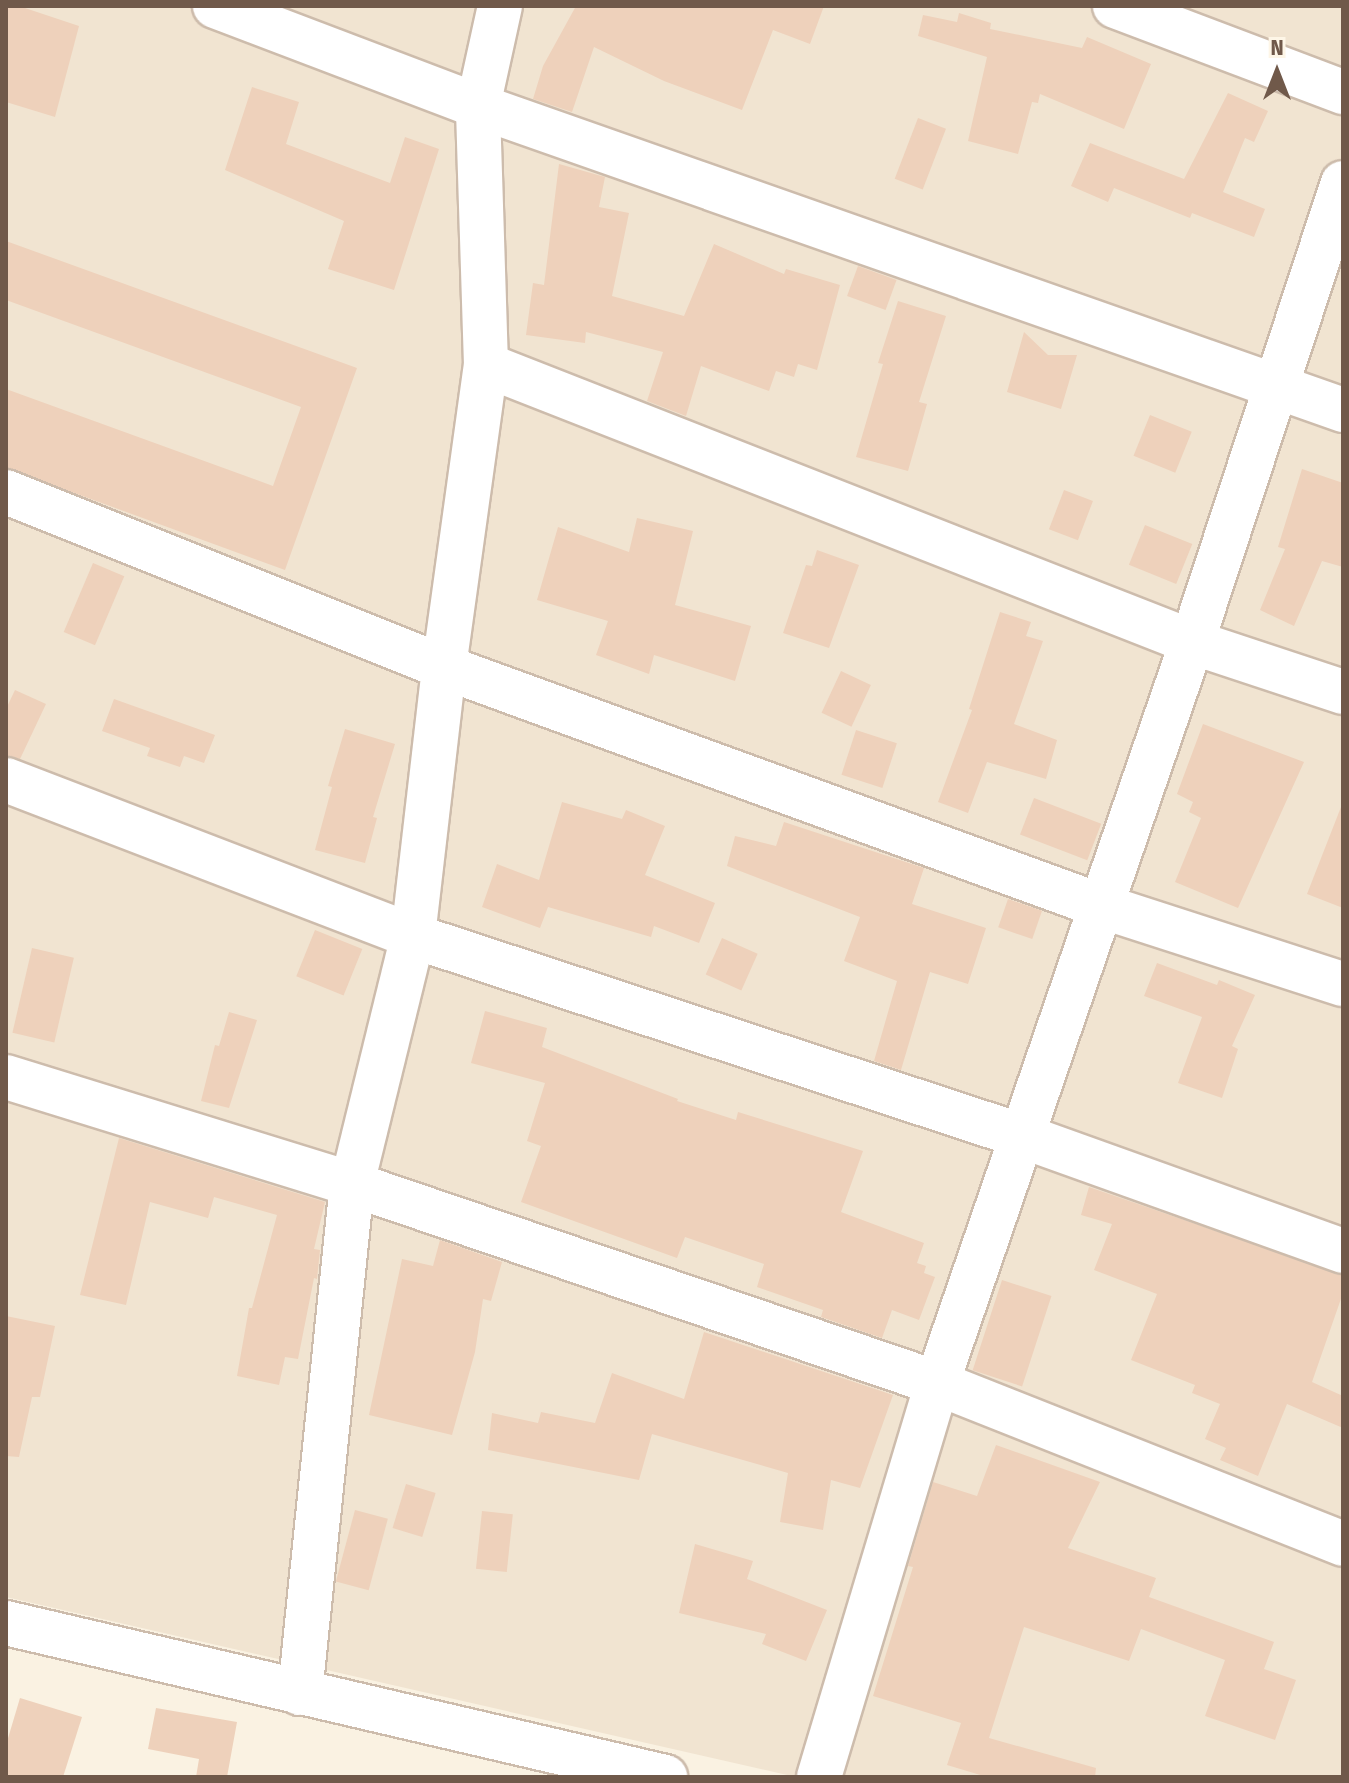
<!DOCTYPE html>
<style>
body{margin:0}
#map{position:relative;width:1349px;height:1783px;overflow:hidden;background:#faf2e2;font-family:"Fira Sans Condensed",sans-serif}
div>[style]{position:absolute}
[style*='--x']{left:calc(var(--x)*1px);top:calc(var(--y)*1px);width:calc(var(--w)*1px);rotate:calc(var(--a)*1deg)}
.residential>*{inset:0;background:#f1e4d1}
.building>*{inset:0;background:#eed1bb;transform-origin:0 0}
.roads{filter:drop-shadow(2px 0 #cdbcac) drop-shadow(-2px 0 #cdbcac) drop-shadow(0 2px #cdbcac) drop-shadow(0 -2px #cdbcac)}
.minor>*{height:44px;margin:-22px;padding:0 22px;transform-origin:22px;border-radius:22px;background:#fff}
span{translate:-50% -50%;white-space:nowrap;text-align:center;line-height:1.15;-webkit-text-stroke:8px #fef6e7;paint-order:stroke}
.frame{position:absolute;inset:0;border:8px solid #70594a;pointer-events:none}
.north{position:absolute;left:1237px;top:32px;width:80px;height:80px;-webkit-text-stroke:6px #fef6e7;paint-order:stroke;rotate:0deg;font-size:22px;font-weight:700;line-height:32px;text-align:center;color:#70594a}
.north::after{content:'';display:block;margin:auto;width:28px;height:36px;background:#70594a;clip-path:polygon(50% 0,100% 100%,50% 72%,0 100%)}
</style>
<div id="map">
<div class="residential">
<div style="clip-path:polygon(6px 6px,1343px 6px,1343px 1777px,796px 1777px,6px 1597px)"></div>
</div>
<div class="building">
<div style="clip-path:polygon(6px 6px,19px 6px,79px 26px,55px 117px,6px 102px)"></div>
<div style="clip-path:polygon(576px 6px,824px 6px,810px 44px,773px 30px,742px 110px,664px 81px,594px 47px,572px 112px,533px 99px,543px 66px)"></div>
<div style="clip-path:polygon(959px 13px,991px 23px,990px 29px,1082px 48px,1087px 37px,1151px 64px,1124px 129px,1040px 94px,1038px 103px,1032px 102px,1018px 154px,968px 141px,987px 57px,918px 36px,923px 15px,957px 22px)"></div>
<div style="clip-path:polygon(252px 87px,299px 102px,286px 144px,390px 183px,405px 137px,439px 149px,394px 290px,328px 269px,344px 221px,225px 170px)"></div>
<div style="clip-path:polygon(1228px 93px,1268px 111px,1254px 142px,1245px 138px,1223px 192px,1265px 209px,1254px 237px,1192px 213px,1190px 218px,1114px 188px,1108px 202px,1071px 186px,1090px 143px,1184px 179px)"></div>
<div style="left:918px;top:118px;width:30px;height:65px;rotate:21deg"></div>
<div style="clip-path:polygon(559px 164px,605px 177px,599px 207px,629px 213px,612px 296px,684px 316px,714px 244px,784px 274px,786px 269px,840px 285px,817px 370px,798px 364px,794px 377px,776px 371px,769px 391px,701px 366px,686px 416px,647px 401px,663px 352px,586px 332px,585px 343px,526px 335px,533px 283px,544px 285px)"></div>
<div style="clip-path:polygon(6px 241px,357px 368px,285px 570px,6px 468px,6px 389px,273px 486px,301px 407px,6px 300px)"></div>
<div style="left:858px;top:266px;width:41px;height:32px;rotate:20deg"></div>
<div style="clip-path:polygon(898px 301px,946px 316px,919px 402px,927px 404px,908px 471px,856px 457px,883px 364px,878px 363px)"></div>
<div style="clip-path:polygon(1024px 332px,1048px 355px,1077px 355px,1061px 409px,1007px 392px)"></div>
<div style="left:1150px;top:415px;width:45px;height:44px;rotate:22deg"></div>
<div style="clip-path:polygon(1302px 469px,1343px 483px,1343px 567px,1322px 561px,1294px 626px,1260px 610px,1285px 549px,1278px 547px)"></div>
<div style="left:1064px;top:490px;width:31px;height:42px;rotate:21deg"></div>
<div style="clip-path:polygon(637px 518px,693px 531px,675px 605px,751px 626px,735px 681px,654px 655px,649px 674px,596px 655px,608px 621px,537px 600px,558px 527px,629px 552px)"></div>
<div style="left:1145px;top:525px;width:51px;height:43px;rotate:22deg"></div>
<div style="clip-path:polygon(817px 550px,859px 565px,829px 648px,783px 633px,806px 565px,812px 566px)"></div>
<div style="left:93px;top:563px;width:34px;height:75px;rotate:23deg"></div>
<div style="clip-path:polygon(1000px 612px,1031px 622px,1026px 636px,1043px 641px,1014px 724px,1057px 740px,1046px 779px,987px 762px,968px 813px,938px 802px,972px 710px,969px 709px)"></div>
<div style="left:841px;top:671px;width:33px;height:46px;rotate:25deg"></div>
<div style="clip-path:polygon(15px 690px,46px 704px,20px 759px,6px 756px,6px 709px)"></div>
<div style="clip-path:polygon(114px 699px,215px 735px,204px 763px,184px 756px,180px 767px,147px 756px,150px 748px,102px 731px)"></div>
<div style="clip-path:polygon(1203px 724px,1304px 762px,1238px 908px,1175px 882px,1201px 818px,1189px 812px,1193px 802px,1177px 794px)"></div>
<div style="clip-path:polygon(345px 729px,395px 744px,373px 817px,377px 818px,365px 863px,315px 850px,332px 787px,328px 786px)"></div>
<div style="left:856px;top:730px;width:43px;height:47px;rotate:18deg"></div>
<div style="left:1034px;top:798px;width:72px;height:39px;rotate:21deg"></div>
<div style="clip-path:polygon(562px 802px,622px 819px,626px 810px,665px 826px,645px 875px,715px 903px,699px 943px,654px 926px,651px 937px,548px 907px,540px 928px,482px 907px,497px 864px,539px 880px)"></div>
<div style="clip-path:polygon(1341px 807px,1343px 808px,1343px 908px,1307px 894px)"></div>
<div style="clip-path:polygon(784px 822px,924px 868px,912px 904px,986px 928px,968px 984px,930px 972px,901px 1070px,874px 1061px,897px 981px,844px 961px,860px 917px,727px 866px,735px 836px,776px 846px)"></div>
<div style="left:1008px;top:899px;width:36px;height:30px;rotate:19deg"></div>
<div style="left:315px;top:930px;width:51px;height:50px;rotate:22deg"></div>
<div style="left:722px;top:938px;width:39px;height:40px;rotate:24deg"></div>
<div style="left:32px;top:948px;width:43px;height:87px;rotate:13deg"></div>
<div style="clip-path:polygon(1157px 963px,1217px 985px,1219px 980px,1255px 995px,1232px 1046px,1238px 1049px,1222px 1098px,1178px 1083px,1202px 1017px,1144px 996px)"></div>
<div style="clip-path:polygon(485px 1011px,547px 1028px,542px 1047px,678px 1099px,677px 1101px,736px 1120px,738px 1112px,863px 1151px,841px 1212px,924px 1243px,917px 1263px,926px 1266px,924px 1273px,935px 1277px,919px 1320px,892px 1310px,882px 1338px,821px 1317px,823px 1310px,757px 1287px,764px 1264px,685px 1237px,677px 1258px,521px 1202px,541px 1146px,527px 1141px,545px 1083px,471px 1063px)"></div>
<div style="clip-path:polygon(229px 1012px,257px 1020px,229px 1108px,201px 1101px,215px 1045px,219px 1046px)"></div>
<div style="clip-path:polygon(119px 1138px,325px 1202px,314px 1249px,320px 1250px,317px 1279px,314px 1278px,298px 1359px,285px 1357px,279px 1385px,237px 1376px,249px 1308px,252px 1308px,277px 1215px,214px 1197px,208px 1218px,150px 1202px,126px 1305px,80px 1295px)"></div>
<div style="clip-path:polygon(1089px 1187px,1343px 1275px,1343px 1293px,1312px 1382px,1343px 1396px,1343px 1428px,1287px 1404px,1258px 1476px,1220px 1460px,1226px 1448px,1205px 1439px,1220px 1404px,1192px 1393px,1195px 1385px,1131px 1360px,1157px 1294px,1094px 1270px,1112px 1224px,1081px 1215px)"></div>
<div style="clip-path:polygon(440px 1240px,502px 1262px,491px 1301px,483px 1299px,475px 1352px,452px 1435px,369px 1415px,402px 1259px,433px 1266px)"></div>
<div style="left:1002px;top:1280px;width:52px;height:95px;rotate:18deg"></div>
<div style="clip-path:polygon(6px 1316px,55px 1326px,40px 1397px,32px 1397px,19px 1457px,6px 1456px)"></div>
<div style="clip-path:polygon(704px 1332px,893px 1395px,860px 1488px,831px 1480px,823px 1530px,780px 1522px,788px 1473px,652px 1434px,639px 1480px,488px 1450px,492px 1413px,538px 1423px,541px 1412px,595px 1423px,612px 1373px,684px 1399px)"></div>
<div style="clip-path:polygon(996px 1445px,1100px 1482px,1068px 1548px,1156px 1578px,1149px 1597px,1274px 1642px,1264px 1669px,1296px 1680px,1275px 1740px,1205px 1716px,1225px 1660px,1141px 1629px,1129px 1661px,1024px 1627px,989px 1738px,1096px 1768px,1095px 1777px,987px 1777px,947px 1765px,961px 1723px,873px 1696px,913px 1567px,908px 1566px,933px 1482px,977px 1496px)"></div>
<div style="left:406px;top:1484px;width:31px;height:46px;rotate:17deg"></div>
<div style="left:355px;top:1510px;width:34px;height:74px;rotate:15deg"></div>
<div style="left:482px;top:1511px;width:31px;height:58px;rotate:6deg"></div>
<div style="clip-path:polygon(695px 1544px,753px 1561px,747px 1579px,827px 1610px,806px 1661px,762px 1644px,766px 1634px,679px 1613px)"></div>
<div style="clip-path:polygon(20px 1698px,82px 1717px,63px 1777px,6px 1777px,6px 1745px)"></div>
<div style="clip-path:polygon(156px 1708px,237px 1722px,227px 1777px,196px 1777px,199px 1759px,148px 1749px)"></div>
</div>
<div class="roads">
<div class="minor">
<div style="--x:215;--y:6;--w:281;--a:20.8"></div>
<div style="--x:478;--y:106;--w:917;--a:19.36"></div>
<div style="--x:1115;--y:6;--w:244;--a:20.7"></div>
<div style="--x:486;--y:365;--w:758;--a:21.42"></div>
<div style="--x:1192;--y:642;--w:159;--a:18.3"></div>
<div style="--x:6;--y:492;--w:472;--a:21.8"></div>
<div style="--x:444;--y:667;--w:699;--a:19.99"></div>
<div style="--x:1101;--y:906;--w:254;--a:17.9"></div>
<div style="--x:6;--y:780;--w:436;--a:21"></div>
<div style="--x:413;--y:936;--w:641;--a:18.18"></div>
<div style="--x:1022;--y:1136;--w:341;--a:19.7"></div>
<div style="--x:6;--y:1077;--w:362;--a:17.2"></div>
<div style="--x:352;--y:1184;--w:618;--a:18.79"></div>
<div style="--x:937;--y:1383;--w:437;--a:21.6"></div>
<div style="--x:6;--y:1623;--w:677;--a:13.15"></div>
<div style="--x:300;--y:1693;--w:512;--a:-84.17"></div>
<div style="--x:352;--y:1184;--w:255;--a:-76.2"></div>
<div style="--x:413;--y:936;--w:271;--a:-83.4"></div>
<div style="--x:444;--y:667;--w:305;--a:-82.1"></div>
<div style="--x:486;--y:365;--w:259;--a:-91.8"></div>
<div style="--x:478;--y:106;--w:102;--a:-77.6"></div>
<div style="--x:819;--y:1777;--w:411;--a:-73.3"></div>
<div style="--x:937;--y:1383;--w:784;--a:-71.01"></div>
<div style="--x:1192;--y:642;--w:483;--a:-71.8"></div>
</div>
</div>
<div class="frame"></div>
<div class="north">N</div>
</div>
